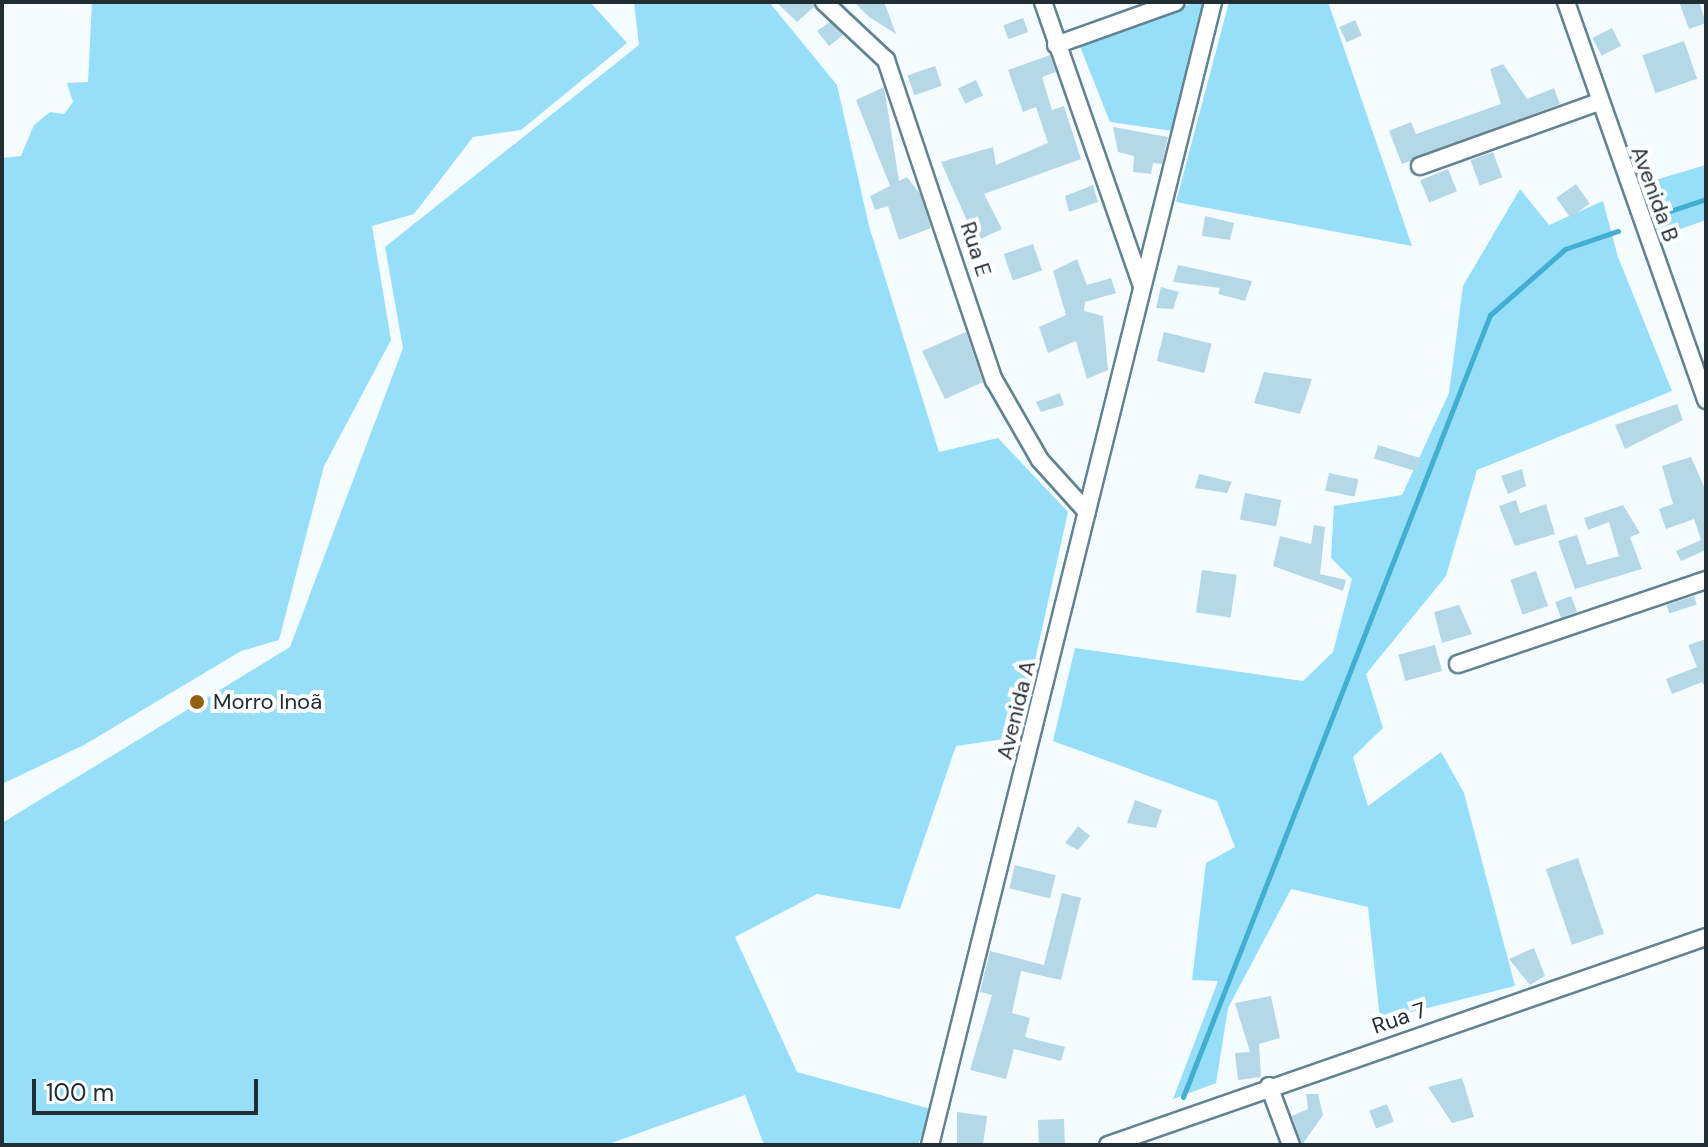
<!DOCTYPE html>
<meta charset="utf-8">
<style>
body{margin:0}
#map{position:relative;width:1708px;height:1147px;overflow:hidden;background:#f5fcff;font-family:"DM Sans",sans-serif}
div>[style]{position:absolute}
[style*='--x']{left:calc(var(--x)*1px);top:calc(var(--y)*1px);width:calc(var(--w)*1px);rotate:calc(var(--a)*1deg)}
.green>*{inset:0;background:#97def8}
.stream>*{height:5px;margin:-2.5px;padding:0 2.5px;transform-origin:2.5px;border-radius:2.5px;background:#42aed0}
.building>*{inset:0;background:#b5d8e6;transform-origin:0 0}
.roads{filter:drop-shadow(2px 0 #62838f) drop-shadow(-2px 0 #62838f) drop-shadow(0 2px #62838f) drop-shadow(0 -2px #62838f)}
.minor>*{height:16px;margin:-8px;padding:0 8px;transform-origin:8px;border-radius:8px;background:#fff}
.dots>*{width:22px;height:22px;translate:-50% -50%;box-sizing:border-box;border:4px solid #fff;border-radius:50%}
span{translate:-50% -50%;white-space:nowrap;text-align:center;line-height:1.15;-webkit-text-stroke:8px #fff;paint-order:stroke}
.street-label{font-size:22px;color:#202e33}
.poi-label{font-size:22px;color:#202e33}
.left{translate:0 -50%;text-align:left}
.frame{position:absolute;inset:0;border:4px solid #202e33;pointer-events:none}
.scale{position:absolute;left:32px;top:1079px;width:226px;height:36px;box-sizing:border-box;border:4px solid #202e33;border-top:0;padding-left:10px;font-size:24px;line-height:28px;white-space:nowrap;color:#202e33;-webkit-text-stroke:6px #fff;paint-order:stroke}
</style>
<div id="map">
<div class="green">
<div style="clip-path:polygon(92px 2px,590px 2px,627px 43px,521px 130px,473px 137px,414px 214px,372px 226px,391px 340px,324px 466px,279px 640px,241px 651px,84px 745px,2px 784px,2px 158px,21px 156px,34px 125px,50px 112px,64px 114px,73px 102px,67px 83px,88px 82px)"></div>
<div style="clip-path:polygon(634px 2px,769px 2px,837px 85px,869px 226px,939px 452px,998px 438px,1068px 512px,1018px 737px,956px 746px,900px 909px,817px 894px,735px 937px,797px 1072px,931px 1109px,918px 1145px,764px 1145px,745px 1095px,606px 1145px,2px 1145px,2px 823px,290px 647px,403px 348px,385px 247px,639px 45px)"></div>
<div style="clip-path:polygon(1195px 2px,1205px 2px,1173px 131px,1110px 122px,1079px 44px)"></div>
<div style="clip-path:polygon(1229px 2px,1328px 2px,1412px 246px,1176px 202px)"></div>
<div style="clip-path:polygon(1706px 165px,1706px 220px,1655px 238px,1645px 183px)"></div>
<div style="clip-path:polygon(1520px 189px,1549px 225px,1603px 201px,1618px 257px,1672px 391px,1477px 470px,1446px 576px,1366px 674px,1383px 728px,1353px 757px,1368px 806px,1441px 752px,1464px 793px,1515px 986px,1380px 1020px,1368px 907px,1291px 889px,1228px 1008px,1216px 1083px,1173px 1099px,1218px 981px,1192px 980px,1206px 863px,1235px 847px,1217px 801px,1053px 741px,1075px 648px,1303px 681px,1333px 652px,1352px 579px,1331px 558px,1334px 506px,1402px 495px,1449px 393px,1463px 286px)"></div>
</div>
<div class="stream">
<div style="--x:1655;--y:216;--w:54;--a:-18.4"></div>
<div style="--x:1183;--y:1097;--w:840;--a:-68.57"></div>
<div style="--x:1490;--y:315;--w:100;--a:-41.3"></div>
<div style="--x:1565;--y:249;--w:56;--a:-18.8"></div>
</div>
<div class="building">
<div style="clip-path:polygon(776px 2px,813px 2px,814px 7px,797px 22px)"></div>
<div style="clip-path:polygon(854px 2px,884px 2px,896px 34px,869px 17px)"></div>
<div style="clip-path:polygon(1679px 2px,1699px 2px,1706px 23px,1689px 29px)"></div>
<div style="left:1023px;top:18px;width:15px;height:21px;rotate:70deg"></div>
<div style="left:1355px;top:20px;width:17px;height:17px;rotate:66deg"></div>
<div style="clip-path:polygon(830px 22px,843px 35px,829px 46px,817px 31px)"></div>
<div style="left:1612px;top:28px;width:20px;height:22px;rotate:63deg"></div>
<div style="left:1684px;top:41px;width:40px;height:44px;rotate:71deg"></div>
<div style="clip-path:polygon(1050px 55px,1056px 72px,1042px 77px,1052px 110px,1064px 106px,1081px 159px,984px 194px,1002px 229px,976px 241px,941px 162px,993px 147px,996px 165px,1048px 143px,1036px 107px,1023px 112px,1008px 70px)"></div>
<div style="clip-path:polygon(1503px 64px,1527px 99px,1554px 88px,1560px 104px,1402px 164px,1389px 131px,1411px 122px,1416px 134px,1501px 104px,1490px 69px)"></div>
<div style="left:935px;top:66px;width:21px;height:29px;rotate:71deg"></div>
<div style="left:976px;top:80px;width:17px;height:20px;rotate:65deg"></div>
<div style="clip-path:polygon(884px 87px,899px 181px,907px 177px,920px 194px,931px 228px,899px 240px,888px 206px,875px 210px,870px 196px,890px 186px,856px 100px)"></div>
<div style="clip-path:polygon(1113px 127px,1168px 137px,1162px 164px,1153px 163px,1151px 174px,1133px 172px,1134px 156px,1118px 152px)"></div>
<div style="left:1493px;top:152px;width:27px;height:24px;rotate:70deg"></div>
<div style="left:1448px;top:169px;width:24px;height:30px;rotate:68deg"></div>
<div style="left:1576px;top:184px;width:24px;height:24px;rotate:55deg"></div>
<div style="clip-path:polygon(1093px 185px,1098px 202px,1069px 212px,1065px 196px)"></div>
<div style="clip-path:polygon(1205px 216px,1234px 223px,1230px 240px,1202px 236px)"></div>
<div style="left:1033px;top:244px;width:28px;height:31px;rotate:71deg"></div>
<div style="clip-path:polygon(1077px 259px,1087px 285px,1111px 278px,1116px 293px,1085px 302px,1084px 311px,1103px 316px,1108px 370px,1087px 379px,1076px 341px,1048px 353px,1039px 327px,1066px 315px,1053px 271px)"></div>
<div style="clip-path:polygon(1178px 265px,1252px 281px,1245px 301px,1218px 294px,1220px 288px,1173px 282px)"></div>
<div style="clip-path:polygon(1161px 287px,1179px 292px,1173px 309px,1156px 308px)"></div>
<div style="clip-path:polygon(966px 332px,983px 382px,945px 399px,922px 351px)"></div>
<div style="left:1164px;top:332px;width:49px;height:30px;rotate:14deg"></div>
<div style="clip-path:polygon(1264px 372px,1312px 379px,1300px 414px,1254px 403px)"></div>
<div style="clip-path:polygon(1060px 393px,1064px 405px,1041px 412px,1036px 402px)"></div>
<div style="clip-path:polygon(1677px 404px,1683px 420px,1625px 449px,1615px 425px)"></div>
<div style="left:1378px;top:445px;width:45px;height:14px;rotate:17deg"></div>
<div style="clip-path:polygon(1691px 457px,1706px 491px,1706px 550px,1681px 561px,1676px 551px,1701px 540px,1694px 519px,1666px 529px,1659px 509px,1673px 504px,1662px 466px)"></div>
<div style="clip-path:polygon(1522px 469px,1526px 486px,1508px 494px,1501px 476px)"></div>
<div style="left:1329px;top:473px;width:30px;height:18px;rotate:12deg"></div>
<div style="clip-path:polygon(1199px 474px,1232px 482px,1227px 493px,1195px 488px)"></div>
<div style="left:1245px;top:493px;width:37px;height:27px;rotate:11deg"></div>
<div style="clip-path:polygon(1516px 500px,1520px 513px,1546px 504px,1555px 534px,1515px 546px,1499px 506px)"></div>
<div style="clip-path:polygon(1623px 505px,1640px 533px,1630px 537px,1642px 569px,1575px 589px,1558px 541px,1577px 535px,1587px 565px,1619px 556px,1609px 522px,1588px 530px,1584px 518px)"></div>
<div style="clip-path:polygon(1314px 525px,1325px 527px,1320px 574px,1346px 580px,1343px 591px,1273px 566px,1280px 536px,1311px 544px)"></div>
<div style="left:1202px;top:570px;width:35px;height:43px;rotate:8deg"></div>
<div style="left:1536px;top:571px;width:37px;height:27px;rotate:71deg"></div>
<div style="left:1571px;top:596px;width:17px;height:17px;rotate:69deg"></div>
<div style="left:1694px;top:596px;width:9px;height:29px;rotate:72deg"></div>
<div style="clip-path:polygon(1459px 605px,1472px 634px,1442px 643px,1434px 612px)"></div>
<div style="clip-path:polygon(1706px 639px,1706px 689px,1702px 682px,1672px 694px,1666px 679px,1697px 667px,1688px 645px)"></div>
<div style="left:1435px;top:645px;width:27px;height:38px;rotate:75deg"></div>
<div style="clip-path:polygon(1135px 800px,1162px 810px,1156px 828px,1127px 823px)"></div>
<div style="clip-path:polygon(1078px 826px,1090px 836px,1078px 850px,1065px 843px)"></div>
<div style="left:1578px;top:858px;width:80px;height:34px;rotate:71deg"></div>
<div style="left:1015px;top:865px;width:42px;height:24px;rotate:14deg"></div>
<div style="clip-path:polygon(1062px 893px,1081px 898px,1061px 980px,1021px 971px,1012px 1013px,1030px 1018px,1025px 1037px,1065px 1047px,1061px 1061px,1014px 1049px,1006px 1079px,970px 1070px,992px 995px,980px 992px,990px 951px,1044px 965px)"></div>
<div style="clip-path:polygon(1534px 948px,1545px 976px,1530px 985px,1509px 959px)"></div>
<div style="clip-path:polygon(1271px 996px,1280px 1038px,1259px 1044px,1261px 1077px,1238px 1080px,1235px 1053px,1250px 1052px,1235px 1003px)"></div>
<div style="clip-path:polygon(1462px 1078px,1474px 1117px,1452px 1123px,1428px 1087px)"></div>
<div style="clip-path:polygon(1306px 1094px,1318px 1094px,1323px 1115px,1302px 1145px,1292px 1116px,1308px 1109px)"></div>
<div style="left:1387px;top:1104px;width:19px;height:19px;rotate:69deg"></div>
<div style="clip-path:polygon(957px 1112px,987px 1116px,983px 1145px,957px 1145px)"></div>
<div style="left:1064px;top:1119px;width:24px;height:26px;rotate:88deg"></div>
</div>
<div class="roads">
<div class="minor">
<div style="--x:824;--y:2;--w:85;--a:43.1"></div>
<div style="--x:886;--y:60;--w:338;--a:71.4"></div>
<div style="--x:994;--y:380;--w:92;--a:60.1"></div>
<div style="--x:1040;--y:460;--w:70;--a:47.9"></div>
<div style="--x:1043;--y:2;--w:298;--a:70.8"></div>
<div style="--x:1566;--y:2;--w:422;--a:70.6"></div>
<div style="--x:1056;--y:45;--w:127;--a:-19.7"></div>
<div style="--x:1420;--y:166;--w:190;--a:-19.7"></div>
<div style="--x:1458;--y:664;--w:262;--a:-18.7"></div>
<div style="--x:1269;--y:1086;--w:63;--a:69.6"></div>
<div style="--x:930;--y:1145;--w:1178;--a:-76.09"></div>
<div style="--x:1108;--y:1145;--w:633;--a:-19.18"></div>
</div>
</div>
<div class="dots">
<div style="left:197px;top:702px;background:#926110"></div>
</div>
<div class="street-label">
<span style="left:1655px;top:194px;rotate:70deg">Avenida B</span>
<span style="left:976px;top:249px;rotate:72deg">Rua E</span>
<span style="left:1016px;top:710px;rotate:-76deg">Avenida A</span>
<span style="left:1399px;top:1018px;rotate:-19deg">Rua 7</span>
</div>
<div class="poi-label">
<span class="left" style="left:213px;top:702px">Morro Inoã</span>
</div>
<div class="frame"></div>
<div class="scale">100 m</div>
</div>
